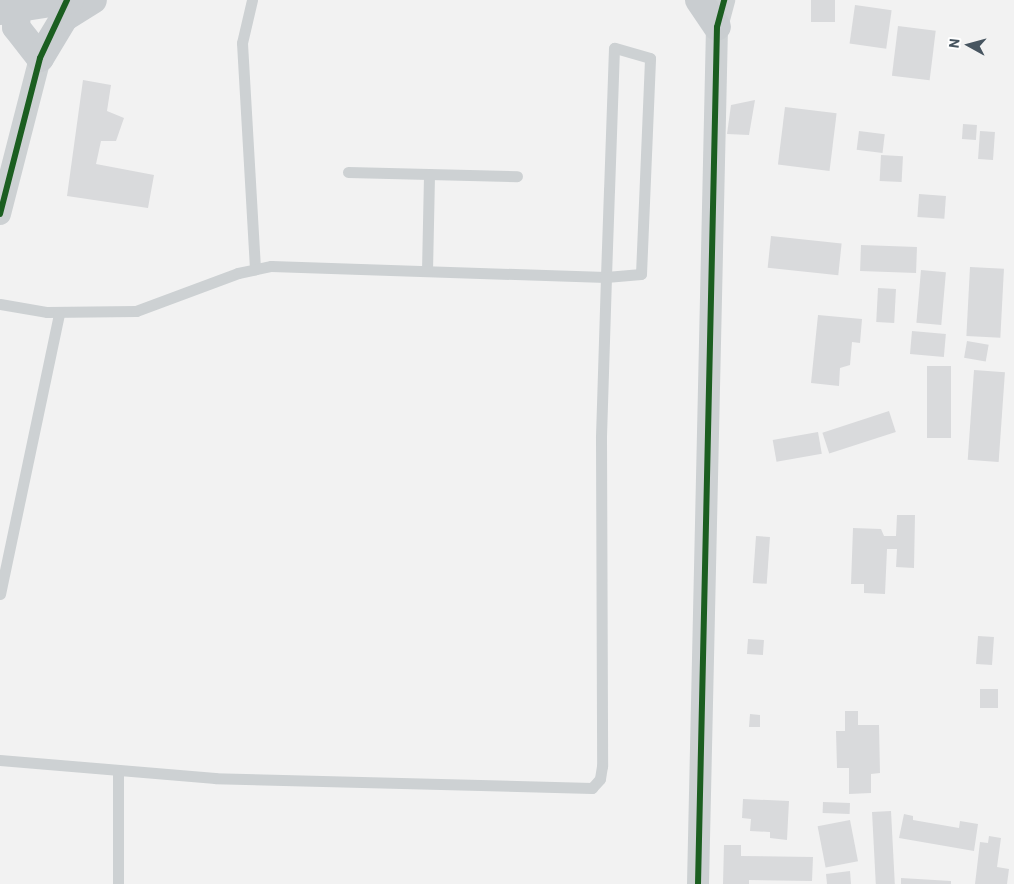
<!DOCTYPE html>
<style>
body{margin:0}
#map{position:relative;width:1014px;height:884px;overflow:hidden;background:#f2f2f2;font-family:Barlow,sans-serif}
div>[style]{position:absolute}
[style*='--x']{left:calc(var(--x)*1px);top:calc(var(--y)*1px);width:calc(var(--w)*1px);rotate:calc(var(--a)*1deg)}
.building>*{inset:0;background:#d9dadc;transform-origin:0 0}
.service>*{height:11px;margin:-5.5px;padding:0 5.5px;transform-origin:5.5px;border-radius:5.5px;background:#cdd1d3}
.minor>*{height:22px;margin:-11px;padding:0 11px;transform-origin:11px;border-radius:11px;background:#cdd1d3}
.primary>*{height:28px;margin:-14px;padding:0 14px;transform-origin:14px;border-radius:14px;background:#c9cdd0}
.cycleway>*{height:6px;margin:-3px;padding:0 3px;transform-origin:3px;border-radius:3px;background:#1b5e20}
span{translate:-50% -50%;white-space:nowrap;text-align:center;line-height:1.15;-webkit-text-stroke:5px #fff;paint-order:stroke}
.north{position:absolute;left:944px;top:20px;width:50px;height:50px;-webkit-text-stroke:4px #fff;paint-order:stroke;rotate:277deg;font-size:14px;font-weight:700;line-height:20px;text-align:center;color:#475560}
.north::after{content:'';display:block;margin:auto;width:18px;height:22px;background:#475560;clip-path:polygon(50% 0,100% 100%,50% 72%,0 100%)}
</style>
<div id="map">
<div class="building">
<div style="left:811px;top:0;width:24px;height:22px"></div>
<div style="left:855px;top:5px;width:37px;height:39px;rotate:8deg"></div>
<div style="left:898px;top:26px;width:38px;height:50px;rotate:7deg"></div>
<div style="clip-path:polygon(83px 80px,111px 85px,107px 111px,124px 118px,116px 141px,101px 141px,96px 164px,154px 175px,148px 208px,67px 196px)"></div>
<div style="clip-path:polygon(755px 100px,749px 135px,727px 134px,731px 105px)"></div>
<div style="left:785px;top:107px;width:52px;height:58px;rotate:7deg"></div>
<div style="left:963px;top:124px;width:14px;height:15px;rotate:4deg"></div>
<div style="left:859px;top:131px;width:26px;height:19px;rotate:7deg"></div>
<div style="left:980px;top:131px;width:15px;height:28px;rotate:4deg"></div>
<div style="left:881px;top:155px;width:22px;height:26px;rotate:3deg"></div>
<div style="left:919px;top:194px;width:27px;height:23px;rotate:4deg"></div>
<div style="left:771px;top:236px;width:71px;height:32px;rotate:6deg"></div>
<div style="left:861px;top:245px;width:56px;height:26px;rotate:2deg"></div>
<div style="left:970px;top:267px;width:34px;height:69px;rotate:3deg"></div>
<div style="left:921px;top:270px;width:25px;height:53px;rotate:5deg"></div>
<div style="left:878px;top:288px;width:18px;height:34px;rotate:3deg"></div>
<div style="clip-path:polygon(818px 315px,862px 319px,860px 343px,852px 342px,850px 365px,840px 368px,839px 386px,811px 383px)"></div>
<div style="left:912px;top:331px;width:34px;height:23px;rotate:5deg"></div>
<div style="left:967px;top:341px;width:22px;height:17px;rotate:10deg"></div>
<div style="left:927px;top:366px;width:24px;height:72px"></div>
<div style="left:974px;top:370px;width:31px;height:90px;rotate:4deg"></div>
<div style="left:889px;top:411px;width:22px;height:70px;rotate:72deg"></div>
<div style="left:818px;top:432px;width:22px;height:46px;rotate:80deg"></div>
<div style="clip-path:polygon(897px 515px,915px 515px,914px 568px,896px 567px,897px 549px,887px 549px,885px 594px,864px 593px,864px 584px,851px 584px,853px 528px,881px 529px,884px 536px,896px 536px)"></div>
<div style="left:756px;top:536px;width:14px;height:47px;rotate:4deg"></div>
<div style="left:978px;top:636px;width:16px;height:28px;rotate:4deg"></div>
<div style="left:748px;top:639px;width:16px;height:15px;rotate:4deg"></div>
<div style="left:980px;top:689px;width:18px;height:19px"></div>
<div style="clip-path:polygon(845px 711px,858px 711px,858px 725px,879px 725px,880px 773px,871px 774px,871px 793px,849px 794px,849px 768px,837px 768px,836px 731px,845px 731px)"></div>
<div style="clip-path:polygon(750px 714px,760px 715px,760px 727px,749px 727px)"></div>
<div style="clip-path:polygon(743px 799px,789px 801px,787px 840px,770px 838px,770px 832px,750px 831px,751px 819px,742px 818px)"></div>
<div style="left:823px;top:802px;width:27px;height:11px;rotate:2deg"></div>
<div style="left:891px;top:811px;width:73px;height:19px;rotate:87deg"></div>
<div style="clip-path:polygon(904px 814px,913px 816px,913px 820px,959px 828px,960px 821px,978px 824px,974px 851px,899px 838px)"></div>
<div style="left:850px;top:820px;width:42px;height:33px;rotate:79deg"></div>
<div style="clip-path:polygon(989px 836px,1001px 838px,997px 867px,1009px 869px,1007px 884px,975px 884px,980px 842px,988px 843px)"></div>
<div style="clip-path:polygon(724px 845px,741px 845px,741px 856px,813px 857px,812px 881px,749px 880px,749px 884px,723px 884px)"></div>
<div style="clip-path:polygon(850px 871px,851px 884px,827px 884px,826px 874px)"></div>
<div style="clip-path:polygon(901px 878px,951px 881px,951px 884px,901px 884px)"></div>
</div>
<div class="service">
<div style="--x:252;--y:0;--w:44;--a:103.1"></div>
<div style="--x:242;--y:43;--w:227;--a:86.7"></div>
<div style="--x:348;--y:172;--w:169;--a:1.4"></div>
<div style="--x:427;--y:271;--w:97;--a:-88.8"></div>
<div style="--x:0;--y:304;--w:48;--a:9.7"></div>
<div style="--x:47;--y:312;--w:89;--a:-0.6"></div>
<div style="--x:136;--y:311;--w:109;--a:-20.4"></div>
<div style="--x:238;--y:273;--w:34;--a:-12"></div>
<div style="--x:271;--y:266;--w:335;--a:1.9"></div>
<div style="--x:606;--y:277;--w:35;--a:-5"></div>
<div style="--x:641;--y:274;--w:216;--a:-87.6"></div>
<div style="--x:650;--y:58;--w:37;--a:-164"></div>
<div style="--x:614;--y:48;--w:142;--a:92"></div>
<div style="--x:609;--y:190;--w:87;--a:92"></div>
<div style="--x:606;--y:277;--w:161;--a:91.8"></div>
<div style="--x:601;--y:438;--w:328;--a:89.8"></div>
<div style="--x:602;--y:766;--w:13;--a:99"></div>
<div style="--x:600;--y:779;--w:12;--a:132"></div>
<div style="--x:592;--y:788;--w:377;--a:-178.5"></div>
<div style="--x:215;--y:778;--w:216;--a:-175.2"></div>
<div style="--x:0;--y:594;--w:287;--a:-78.1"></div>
<div style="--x:118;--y:884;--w:112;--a:-90"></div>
</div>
<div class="minor">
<div style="--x:0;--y:214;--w:161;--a:-75.6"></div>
<div style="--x:40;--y:58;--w:17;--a:-66"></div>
<div style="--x:698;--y:884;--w:857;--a:-88.73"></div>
<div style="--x:717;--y:27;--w:28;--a:-75"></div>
</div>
<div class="primary">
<div style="--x:699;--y:0;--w:32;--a:56"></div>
<div style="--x:17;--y:9;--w:18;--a:93"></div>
<div style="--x:16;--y:27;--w:39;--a:52"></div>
<div style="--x:40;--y:58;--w:47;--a:-59"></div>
<div style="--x:64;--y:18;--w:34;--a:-32"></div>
<div style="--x:0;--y:11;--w:71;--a:-8.9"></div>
</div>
<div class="cycleway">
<div style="--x:0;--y:214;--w:161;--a:-75.6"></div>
<div style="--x:40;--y:58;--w:64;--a:-65"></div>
<div style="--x:698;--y:884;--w:857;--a:-88.73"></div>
<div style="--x:717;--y:27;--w:28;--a:-75"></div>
</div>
<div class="north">N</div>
</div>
